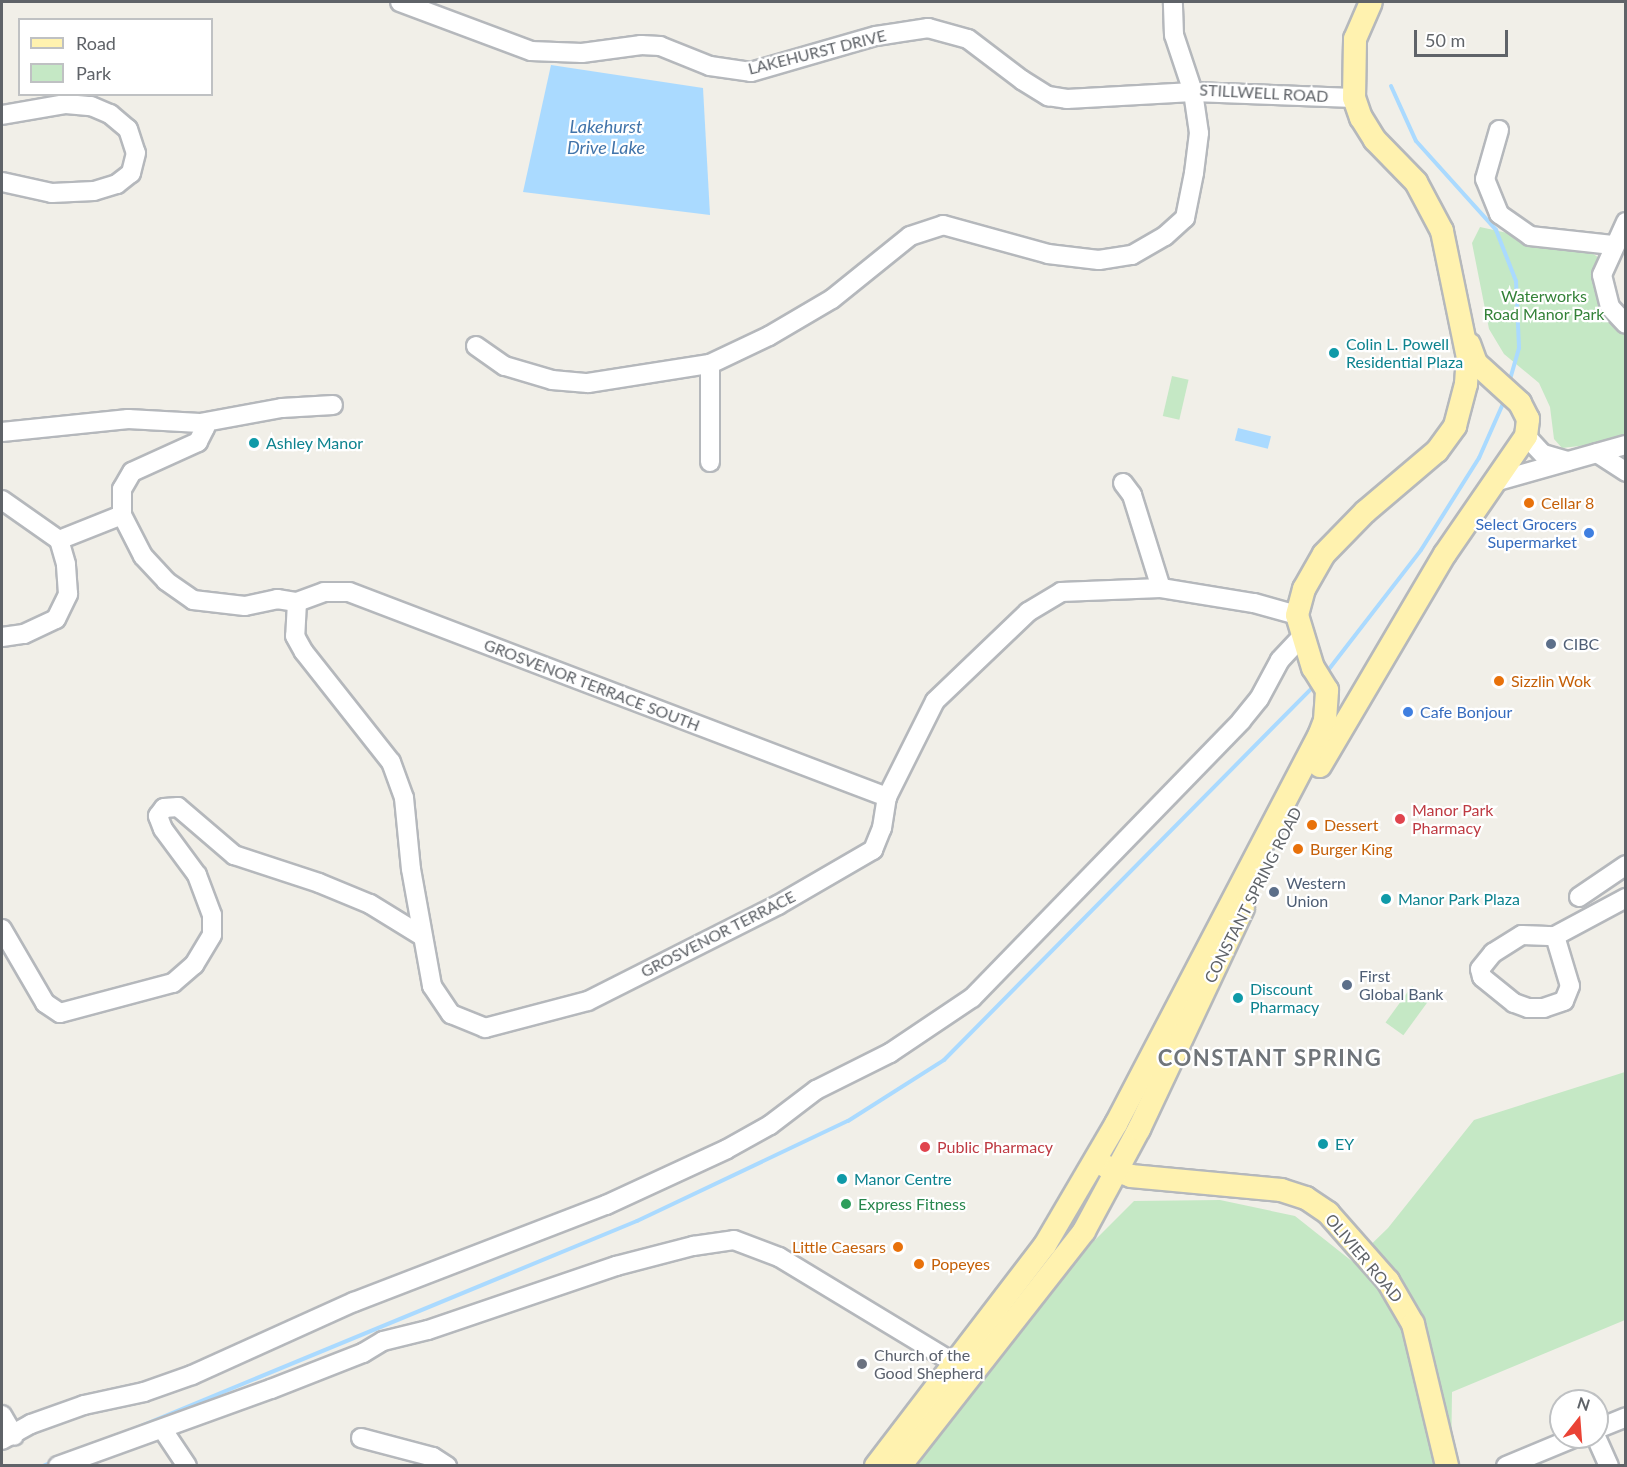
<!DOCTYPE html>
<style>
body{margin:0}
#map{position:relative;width:1627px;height:1467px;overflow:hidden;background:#f1efe8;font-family:Lato,sans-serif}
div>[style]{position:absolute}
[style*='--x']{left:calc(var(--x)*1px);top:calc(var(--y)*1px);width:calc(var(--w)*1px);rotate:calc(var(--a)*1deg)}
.green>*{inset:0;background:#c5e8c5;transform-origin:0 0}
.water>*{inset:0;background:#aadaff;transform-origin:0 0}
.stream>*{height:4px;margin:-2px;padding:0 2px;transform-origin:2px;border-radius:2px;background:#aadaff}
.roads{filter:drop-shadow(2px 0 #b5b8bc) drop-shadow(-2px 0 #b5b8bc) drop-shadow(0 2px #b5b8bc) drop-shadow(0 -2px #b5b8bc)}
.minor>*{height:18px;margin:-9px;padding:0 9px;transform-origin:9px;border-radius:9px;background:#fff}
.major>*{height:22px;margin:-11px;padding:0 11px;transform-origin:11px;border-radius:11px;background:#fff2af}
.dots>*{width:16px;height:16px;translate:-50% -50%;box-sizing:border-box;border:3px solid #fff;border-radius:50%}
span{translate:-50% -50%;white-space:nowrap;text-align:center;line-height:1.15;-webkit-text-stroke:4.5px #fff;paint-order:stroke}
.street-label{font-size:16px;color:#5f6368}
.park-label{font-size:16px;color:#348238}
.culture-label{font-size:16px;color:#0d838f}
.left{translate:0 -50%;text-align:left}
.food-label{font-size:16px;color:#c56008}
.right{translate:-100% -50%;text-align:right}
.shop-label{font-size:16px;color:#366cbe}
.service-label{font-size:16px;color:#4e5e75}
.health-label{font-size:16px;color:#be3a42}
.leisure-label{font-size:16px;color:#27864d}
.worship-label{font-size:16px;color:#5b616d}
.water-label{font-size:18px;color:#4174aa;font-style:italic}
.district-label{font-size:22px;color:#70757a;font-weight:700;letter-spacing:1.5px}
.frame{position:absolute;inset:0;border:3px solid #5f6368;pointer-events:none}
.legend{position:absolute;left:18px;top:18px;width:195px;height:78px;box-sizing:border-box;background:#fff;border:2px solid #bfc1c3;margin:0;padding:8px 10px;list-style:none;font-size:18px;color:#5f6368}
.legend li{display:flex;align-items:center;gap:12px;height:30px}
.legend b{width:30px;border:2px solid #bfc1c3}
.north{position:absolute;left:1549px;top:1389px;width:60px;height:60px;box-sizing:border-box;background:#fff;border:2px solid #bfc1c3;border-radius:50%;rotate:17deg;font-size:16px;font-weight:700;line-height:24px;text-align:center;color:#5f6368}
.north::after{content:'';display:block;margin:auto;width:21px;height:27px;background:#ea4335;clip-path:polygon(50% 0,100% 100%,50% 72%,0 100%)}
.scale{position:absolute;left:1414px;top:30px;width:94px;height:27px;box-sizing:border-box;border:3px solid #5f6368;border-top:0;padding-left:8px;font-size:18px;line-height:21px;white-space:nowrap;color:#5f6368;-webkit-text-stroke:4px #fff;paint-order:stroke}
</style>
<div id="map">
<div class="green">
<div style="clip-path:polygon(1480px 227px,1587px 250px,1604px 261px,1602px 312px,1625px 335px,1625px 435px,1605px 443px,1562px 448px,1554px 439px,1550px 407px,1539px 383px,1504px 354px,1489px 329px,1472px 243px)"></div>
<div style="left:1172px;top:376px;width:17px;height:41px;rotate:13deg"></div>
<div style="left:1412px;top:986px;width:22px;height:45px;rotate:36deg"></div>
<div style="clip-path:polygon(1625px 1072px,1625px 1320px,1452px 1392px,1451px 1465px,916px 1466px,1022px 1313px,1134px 1201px,1220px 1200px,1295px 1216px,1353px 1262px,1388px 1228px,1474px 1120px)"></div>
</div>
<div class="water">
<div style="clip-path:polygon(551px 65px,703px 88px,710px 215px,523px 192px)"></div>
<div style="left:1238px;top:428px;width:34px;height:13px;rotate:14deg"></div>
</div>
<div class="stream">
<div style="--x:1391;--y:86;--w:60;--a:65.6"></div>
<div style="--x:1416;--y:141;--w:120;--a:48"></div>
<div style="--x:1496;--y:230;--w:55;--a:68.6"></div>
<div style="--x:1516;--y:281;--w:67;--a:87.4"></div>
<div style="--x:1519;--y:348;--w:36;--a:106"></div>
<div style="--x:1326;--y:673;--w:155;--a:-52.3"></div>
<div style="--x:1421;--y:550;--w:109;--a:-57.8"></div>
<div style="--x:1479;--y:458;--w:64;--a:-66.2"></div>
<div style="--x:136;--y:1428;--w:542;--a:-22.45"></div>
<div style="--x:637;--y:1221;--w:233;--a:-25.4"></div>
<div style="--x:848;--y:1121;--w:114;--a:-32.4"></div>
<div style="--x:944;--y:1060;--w:528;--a:-45.31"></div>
<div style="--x:43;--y:1466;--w:12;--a:-24"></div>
</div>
<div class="roads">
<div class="minor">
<div style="--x:400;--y:2;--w:140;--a:20.5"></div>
<div style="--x:531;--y:51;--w:51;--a:2.2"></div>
<div style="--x:582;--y:53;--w:60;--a:-7.7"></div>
<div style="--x:641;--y:45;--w:19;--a:3"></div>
<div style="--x:660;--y:46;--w:54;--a:21.8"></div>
<div style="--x:710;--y:66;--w:41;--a:8.3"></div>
<div style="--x:751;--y:72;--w:130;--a:-16.1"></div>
<div style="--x:876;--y:36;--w:53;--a:-8.7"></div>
<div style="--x:928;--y:28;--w:41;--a:15.4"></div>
<div style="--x:968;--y:39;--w:68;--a:37.2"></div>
<div style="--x:1022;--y:80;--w:31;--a:32"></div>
<div style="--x:1048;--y:96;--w:19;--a:9"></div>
<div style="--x:1067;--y:99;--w:126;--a:-3.2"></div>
<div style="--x:1193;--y:92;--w:161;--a:2.1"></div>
<div style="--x:2;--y:115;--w:65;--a:-9.8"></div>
<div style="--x:66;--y:104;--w:25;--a:5"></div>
<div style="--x:91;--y:106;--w:21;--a:23"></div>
<div style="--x:110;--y:114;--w:23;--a:40"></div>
<div style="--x:128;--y:129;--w:25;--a:72"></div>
<div style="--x:136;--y:153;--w:21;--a:104"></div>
<div style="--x:131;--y:173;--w:18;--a:142"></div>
<div style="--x:117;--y:184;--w:24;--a:163"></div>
<div style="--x:94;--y:191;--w:42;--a:177.3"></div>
<div style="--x:52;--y:193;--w:51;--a:-167.6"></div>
<div style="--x:1499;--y:130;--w:51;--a:105.9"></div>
<div style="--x:1485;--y:179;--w:38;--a:68"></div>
<div style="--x:1499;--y:214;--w:38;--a:35"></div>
<div style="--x:1530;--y:236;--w:83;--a:6.2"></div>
<div style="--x:1626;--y:222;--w:58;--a:114.4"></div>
<div style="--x:1602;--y:275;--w:33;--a:76"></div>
<div style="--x:1610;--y:307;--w:23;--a:47"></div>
<div style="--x:476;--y:346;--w:35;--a:35"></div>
<div style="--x:505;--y:366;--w:49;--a:16.6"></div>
<div style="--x:552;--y:380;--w:36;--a:5"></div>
<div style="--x:588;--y:383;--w:123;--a:-8.9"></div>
<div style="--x:710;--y:364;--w:65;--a:-25.4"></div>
<div style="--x:769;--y:336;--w:73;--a:-30.4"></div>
<div style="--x:832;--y:299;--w:100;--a:-38.9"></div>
<div style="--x:910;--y:236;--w:35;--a:-18"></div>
<div style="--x:943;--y:225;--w:109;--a:15.4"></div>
<div style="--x:1048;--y:254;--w:51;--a:6.7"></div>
<div style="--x:1099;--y:260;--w:33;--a:-9"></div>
<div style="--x:1132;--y:255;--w:38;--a:-30"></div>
<div style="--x:1165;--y:236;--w:27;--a:-42"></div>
<div style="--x:1185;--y:218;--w:46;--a:-78.7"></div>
<div style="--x:1194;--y:173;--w:40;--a:-82.9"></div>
<div style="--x:1199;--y:133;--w:41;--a:-98.3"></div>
<div style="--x:1193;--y:92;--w:60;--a:-108.4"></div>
<div style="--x:1174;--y:35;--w:33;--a:-92"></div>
<div style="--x:200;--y:423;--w:83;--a:-10.4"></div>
<div style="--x:282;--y:408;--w:51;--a:-3.4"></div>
<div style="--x:2;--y:432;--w:127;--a:-5.9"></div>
<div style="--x:128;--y:419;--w:72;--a:3.2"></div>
<div style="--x:200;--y:423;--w:7;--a:45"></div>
<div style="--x:205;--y:428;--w:16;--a:117"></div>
<div style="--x:198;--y:442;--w:72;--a:155.6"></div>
<div style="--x:132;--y:472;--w:20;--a:120"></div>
<div style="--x:122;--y:489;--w:26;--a:90"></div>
<div style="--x:122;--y:515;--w:46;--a:62.9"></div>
<div style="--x:143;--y:556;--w:34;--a:47"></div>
<div style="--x:166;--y:581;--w:33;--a:35"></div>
<div style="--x:193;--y:600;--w:52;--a:6.6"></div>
<div style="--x:245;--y:606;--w:33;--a:-12"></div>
<div style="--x:277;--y:599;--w:20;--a:9"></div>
<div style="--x:1526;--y:436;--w:25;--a:47"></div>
<div style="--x:1543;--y:454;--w:26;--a:16"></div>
<div style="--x:1597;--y:453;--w:35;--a:33"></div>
<div style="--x:710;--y:462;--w:98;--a:-90"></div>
<div style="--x:1494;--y:482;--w:137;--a:-15.7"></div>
<div style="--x:1123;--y:483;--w:15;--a:53"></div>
<div style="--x:1132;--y:495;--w:97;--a:72.7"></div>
<div style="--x:2;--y:500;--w:70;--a:35.1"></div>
<div style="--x:59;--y:540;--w:68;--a:-21.6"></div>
<div style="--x:297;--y:602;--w:34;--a:93"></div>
<div style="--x:295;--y:636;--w:18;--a:61"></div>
<div style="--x:304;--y:652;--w:140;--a:51.7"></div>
<div style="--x:391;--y:762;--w:38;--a:70"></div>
<div style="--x:404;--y:798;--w:71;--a:84.4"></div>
<div style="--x:411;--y:869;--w:119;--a:79.8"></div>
<div style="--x:432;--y:986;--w:34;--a:56"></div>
<div style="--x:451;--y:1014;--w:37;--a:22"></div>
<div style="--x:485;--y:1028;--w:106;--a:-14.7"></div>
<div style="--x:588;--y:1001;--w:213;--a:-26.8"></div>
<div style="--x:778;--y:905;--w:110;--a:-30.1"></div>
<div style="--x:873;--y:850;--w:24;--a:-68"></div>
<div style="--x:882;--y:828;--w:31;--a:-81"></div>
<div style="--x:887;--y:797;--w:107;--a:-63.4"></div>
<div style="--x:935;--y:701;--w:129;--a:-43.7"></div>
<div style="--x:1028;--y:612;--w:39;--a:-31"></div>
<div style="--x:1061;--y:592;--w:100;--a:-2.3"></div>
<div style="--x:1161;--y:588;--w:94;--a:9.2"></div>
<div style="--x:1254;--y:603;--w:45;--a:15.6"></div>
<div style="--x:297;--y:602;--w:29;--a:-20"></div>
<div style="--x:324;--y:592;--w:25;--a:0"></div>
<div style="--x:349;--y:592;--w:576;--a:20.86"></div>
<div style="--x:2;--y:637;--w:22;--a:-8"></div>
<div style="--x:24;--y:634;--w:35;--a:-25"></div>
<div style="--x:56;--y:619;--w:28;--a:-64"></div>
<div style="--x:68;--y:594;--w:30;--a:-94"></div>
<div style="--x:66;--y:564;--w:25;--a:-106"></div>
<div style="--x:1579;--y:897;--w:57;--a:-34.2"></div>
<div style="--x:2;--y:929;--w:86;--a:59.8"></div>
<div style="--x:45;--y:1003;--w:18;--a:34"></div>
<div style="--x:60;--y:1013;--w:117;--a:-14.9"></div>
<div style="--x:173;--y:983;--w:28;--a:-41"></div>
<div style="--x:194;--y:965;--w:35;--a:-59"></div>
<div style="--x:212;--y:935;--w:20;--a:-90"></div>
<div style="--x:212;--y:915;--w:43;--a:-110.6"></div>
<div style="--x:197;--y:875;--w:57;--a:-126.5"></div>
<div style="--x:163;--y:829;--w:14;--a:-111"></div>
<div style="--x:158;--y:816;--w:10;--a:-53"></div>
<div style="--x:164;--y:808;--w:14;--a:-4"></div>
<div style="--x:178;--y:807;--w:74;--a:40.6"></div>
<div style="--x:234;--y:855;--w:89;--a:18.2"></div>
<div style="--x:319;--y:883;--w:55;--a:22.4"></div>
<div style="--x:370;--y:904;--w:61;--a:31.6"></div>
<div style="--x:1522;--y:935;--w:33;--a:2"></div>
<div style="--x:1555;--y:936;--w:52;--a:73.3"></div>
<div style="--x:1570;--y:986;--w:16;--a:112"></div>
<div style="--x:1564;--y:1001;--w:21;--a:161"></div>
<div style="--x:1544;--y:1008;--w:16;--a:180"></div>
<div style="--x:1528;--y:1008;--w:15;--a:-160"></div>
<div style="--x:1514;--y:1003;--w:41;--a:-140.9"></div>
<div style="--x:1482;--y:977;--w:8;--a:-104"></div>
<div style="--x:1480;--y:969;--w:21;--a:-51"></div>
<div style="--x:1493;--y:953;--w:34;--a:-32"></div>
<div style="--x:1555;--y:936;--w:81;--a:-28.2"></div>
<div style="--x:2;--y:1415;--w:24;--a:60"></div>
<div style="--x:1597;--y:1429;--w:31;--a:-22"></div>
<div style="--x:163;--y:1430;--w:43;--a:56.3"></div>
<div style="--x:1596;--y:1437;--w:32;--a:66"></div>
<div style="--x:361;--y:1438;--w:74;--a:14.8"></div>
<div style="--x:433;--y:1457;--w:17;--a:33"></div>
<div style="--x:2;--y:1440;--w:33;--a:-29"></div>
<div style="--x:31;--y:1424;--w:56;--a:-19.7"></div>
<div style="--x:84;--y:1405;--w:61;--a:-12.2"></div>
<div style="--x:144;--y:1392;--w:51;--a:-19.5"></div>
<div style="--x:192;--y:1375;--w:178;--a:-24.3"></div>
<div style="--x:354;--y:1302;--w:270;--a:-21.1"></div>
<div style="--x:606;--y:1205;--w:133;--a:-24.8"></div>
<div style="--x:727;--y:1149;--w:49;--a:-29.2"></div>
<div style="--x:770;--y:1125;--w:58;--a:-37.3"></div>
<div style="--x:816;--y:1090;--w:83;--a:-26.6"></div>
<div style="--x:890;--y:1053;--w:99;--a:-33.9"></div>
<div style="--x:972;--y:998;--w:386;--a:-45.8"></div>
<div style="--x:1241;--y:721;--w:28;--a:-51"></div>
<div style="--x:1259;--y:699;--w:44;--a:-61.7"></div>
<div style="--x:1280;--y:660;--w:33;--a:-47"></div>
<div style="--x:58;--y:1466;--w:226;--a:-19.9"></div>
<div style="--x:271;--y:1389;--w:99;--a:-21.4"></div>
<div style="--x:363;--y:1353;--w:23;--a:-31"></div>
<div style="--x:383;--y:1341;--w:46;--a:-13.7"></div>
<div style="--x:428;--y:1330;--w:199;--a:-18.8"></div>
<div style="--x:616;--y:1266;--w:80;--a:-14.6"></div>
<div style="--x:693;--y:1246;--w:41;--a:-8.3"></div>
<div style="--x:734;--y:1240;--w:48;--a:20.7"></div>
<div style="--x:779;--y:1257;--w:216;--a:31.2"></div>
<div style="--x:1506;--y:1466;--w:76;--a:-22.5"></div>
</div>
<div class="major">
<div style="--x:1320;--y:766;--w:246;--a:-59.5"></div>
<div style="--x:1445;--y:554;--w:143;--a:-55.5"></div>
<div style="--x:1526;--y:436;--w:17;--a:-83"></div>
<div style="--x:1528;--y:419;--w:18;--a:-117"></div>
<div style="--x:1520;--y:403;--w:59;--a:-137.7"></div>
<div style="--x:1476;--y:363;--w:20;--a:-110"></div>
<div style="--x:1105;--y:1166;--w:28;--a:21"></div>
<div style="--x:1131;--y:1176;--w:151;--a:5.3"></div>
<div style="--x:1281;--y:1190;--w:26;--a:18"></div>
<div style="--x:1306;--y:1198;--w:27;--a:34"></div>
<div style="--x:1328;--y:1213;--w:91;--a:48.6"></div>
<div style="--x:1388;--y:1281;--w:50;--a:59.8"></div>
<div style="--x:1413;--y:1324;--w:146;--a:76.5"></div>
<div style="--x:876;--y:1466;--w:278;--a:-52.6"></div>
<div style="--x:1045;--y:1245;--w:140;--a:-59.6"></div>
<div style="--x:1116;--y:1124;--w:438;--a:-62.4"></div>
<div style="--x:1319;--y:736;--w:17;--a:-69"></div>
<div style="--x:1325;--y:720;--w:30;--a:-86"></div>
<div style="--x:1327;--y:690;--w:26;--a:-122"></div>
<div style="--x:1313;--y:668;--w:55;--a:-106.8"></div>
<div style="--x:1297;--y:615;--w:27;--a:-75"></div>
<div style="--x:1304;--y:589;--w:40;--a:-60.3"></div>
<div style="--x:1324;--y:554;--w:59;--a:-45.7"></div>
<div style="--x:1365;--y:512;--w:94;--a:-40.3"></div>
<div style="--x:1437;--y:451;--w:31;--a:-54"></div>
<div style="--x:1455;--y:426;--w:43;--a:-75.3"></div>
<div style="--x:1466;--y:384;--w:26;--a:-86"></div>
<div style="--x:1468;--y:358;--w:130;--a:-101.6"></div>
<div style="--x:1442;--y:231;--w:55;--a:-118"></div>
<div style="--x:1416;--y:182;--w:59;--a:-134.3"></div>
<div style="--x:1375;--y:140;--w:26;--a:-122"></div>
<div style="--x:1361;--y:118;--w:21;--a:-109"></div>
<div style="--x:1354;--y:98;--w:59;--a:-89"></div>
<div style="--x:1355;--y:39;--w:40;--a:-66.6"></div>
<div style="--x:900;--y:1466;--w:298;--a:-51.9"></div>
<div style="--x:1084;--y:1231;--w:116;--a:-61.7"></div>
<div style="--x:1139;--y:1129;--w:244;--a:-64.8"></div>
</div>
</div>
<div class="dots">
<div style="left:1334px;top:353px;background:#0f9aa8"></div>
<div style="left:254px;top:443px;background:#0f9aa8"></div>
<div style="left:1529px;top:503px;background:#e8710a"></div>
<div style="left:1589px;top:533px;background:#3f7fe0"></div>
<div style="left:1551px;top:644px;background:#5c6f8a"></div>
<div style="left:1499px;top:681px;background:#e8710a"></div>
<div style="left:1408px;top:712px;background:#3f7fe0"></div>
<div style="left:1400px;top:819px;background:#e0444e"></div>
<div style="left:1312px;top:825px;background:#e8710a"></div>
<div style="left:1298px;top:849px;background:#e8710a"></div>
<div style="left:1274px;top:892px;background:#5c6f8a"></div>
<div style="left:1386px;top:899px;background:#0f9aa8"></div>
<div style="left:1347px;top:985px;background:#5c6f8a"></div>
<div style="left:1238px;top:998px;background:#0f9aa8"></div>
<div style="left:1323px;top:1144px;background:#0f9aa8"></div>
<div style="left:925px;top:1147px;background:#e0444e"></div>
<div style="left:842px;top:1179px;background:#0f9aa8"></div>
<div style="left:846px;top:1204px;background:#2e9e5b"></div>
<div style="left:898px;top:1247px;background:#e8710a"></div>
<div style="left:919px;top:1264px;background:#e8710a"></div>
<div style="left:862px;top:1364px;background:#6b7280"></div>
</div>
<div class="street-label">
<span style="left:817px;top:52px;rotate:-14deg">LAKEHURST DRIVE</span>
<span style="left:1264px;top:93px;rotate:3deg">STILLWELL ROAD</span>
<span style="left:592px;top:685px;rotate:21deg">GROSVENOR TERRACE SOUTH</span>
<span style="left:1253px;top:895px;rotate:-63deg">CONSTANT SPRING ROAD</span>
<span style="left:718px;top:934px;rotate:-27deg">GROSVENOR TERRACE</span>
<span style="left:1364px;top:1258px;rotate:50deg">OLIVIER ROAD</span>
</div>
<div class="park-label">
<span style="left:1544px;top:305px">Waterworks<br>Road Manor Park</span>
</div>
<div class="culture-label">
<span class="left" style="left:1346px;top:353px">Colin L. Powell<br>Residential Plaza</span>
<span class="left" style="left:266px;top:443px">Ashley Manor</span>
<span class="left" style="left:1398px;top:899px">Manor Park Plaza</span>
<span class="left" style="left:1250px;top:998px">Discount<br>Pharmacy</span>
<span class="left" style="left:1335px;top:1144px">EY</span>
<span class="left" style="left:854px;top:1179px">Manor Centre</span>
</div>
<div class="food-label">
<span class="left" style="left:1541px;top:503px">Cellar 8</span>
<span class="left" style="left:1511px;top:681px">Sizzlin Wok</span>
<span class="left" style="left:1324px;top:825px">Dessert</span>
<span class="left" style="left:1310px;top:849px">Burger King</span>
<span class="right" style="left:886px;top:1247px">Little Caesars</span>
<span class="left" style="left:931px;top:1264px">Popeyes</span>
</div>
<div class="shop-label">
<span class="right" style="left:1577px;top:533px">Select Grocers<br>Supermarket</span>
<span class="left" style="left:1420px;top:712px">Cafe Bonjour</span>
</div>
<div class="service-label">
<span class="left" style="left:1563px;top:644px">CIBC</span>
<span class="left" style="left:1286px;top:892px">Western<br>Union</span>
<span class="left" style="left:1359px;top:985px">First<br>Global Bank</span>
</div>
<div class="health-label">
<span class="left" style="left:1412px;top:819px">Manor Park<br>Pharmacy</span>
<span class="left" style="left:937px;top:1147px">Public Pharmacy</span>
</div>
<div class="leisure-label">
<span class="left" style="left:858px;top:1204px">Express Fitness</span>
</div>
<div class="worship-label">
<span class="left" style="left:874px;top:1364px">Church of the<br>Good Shepherd</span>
</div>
<div class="water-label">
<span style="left:606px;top:137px">Lakehurst<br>Drive Lake</span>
</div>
<div class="district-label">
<span style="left:1270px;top:1058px">CONSTANT SPRING</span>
</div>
<div class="frame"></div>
<ul class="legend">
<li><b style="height:8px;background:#fff2af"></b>Road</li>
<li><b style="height:16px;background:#c5e8c5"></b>Park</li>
</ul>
<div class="north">N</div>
<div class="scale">50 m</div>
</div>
